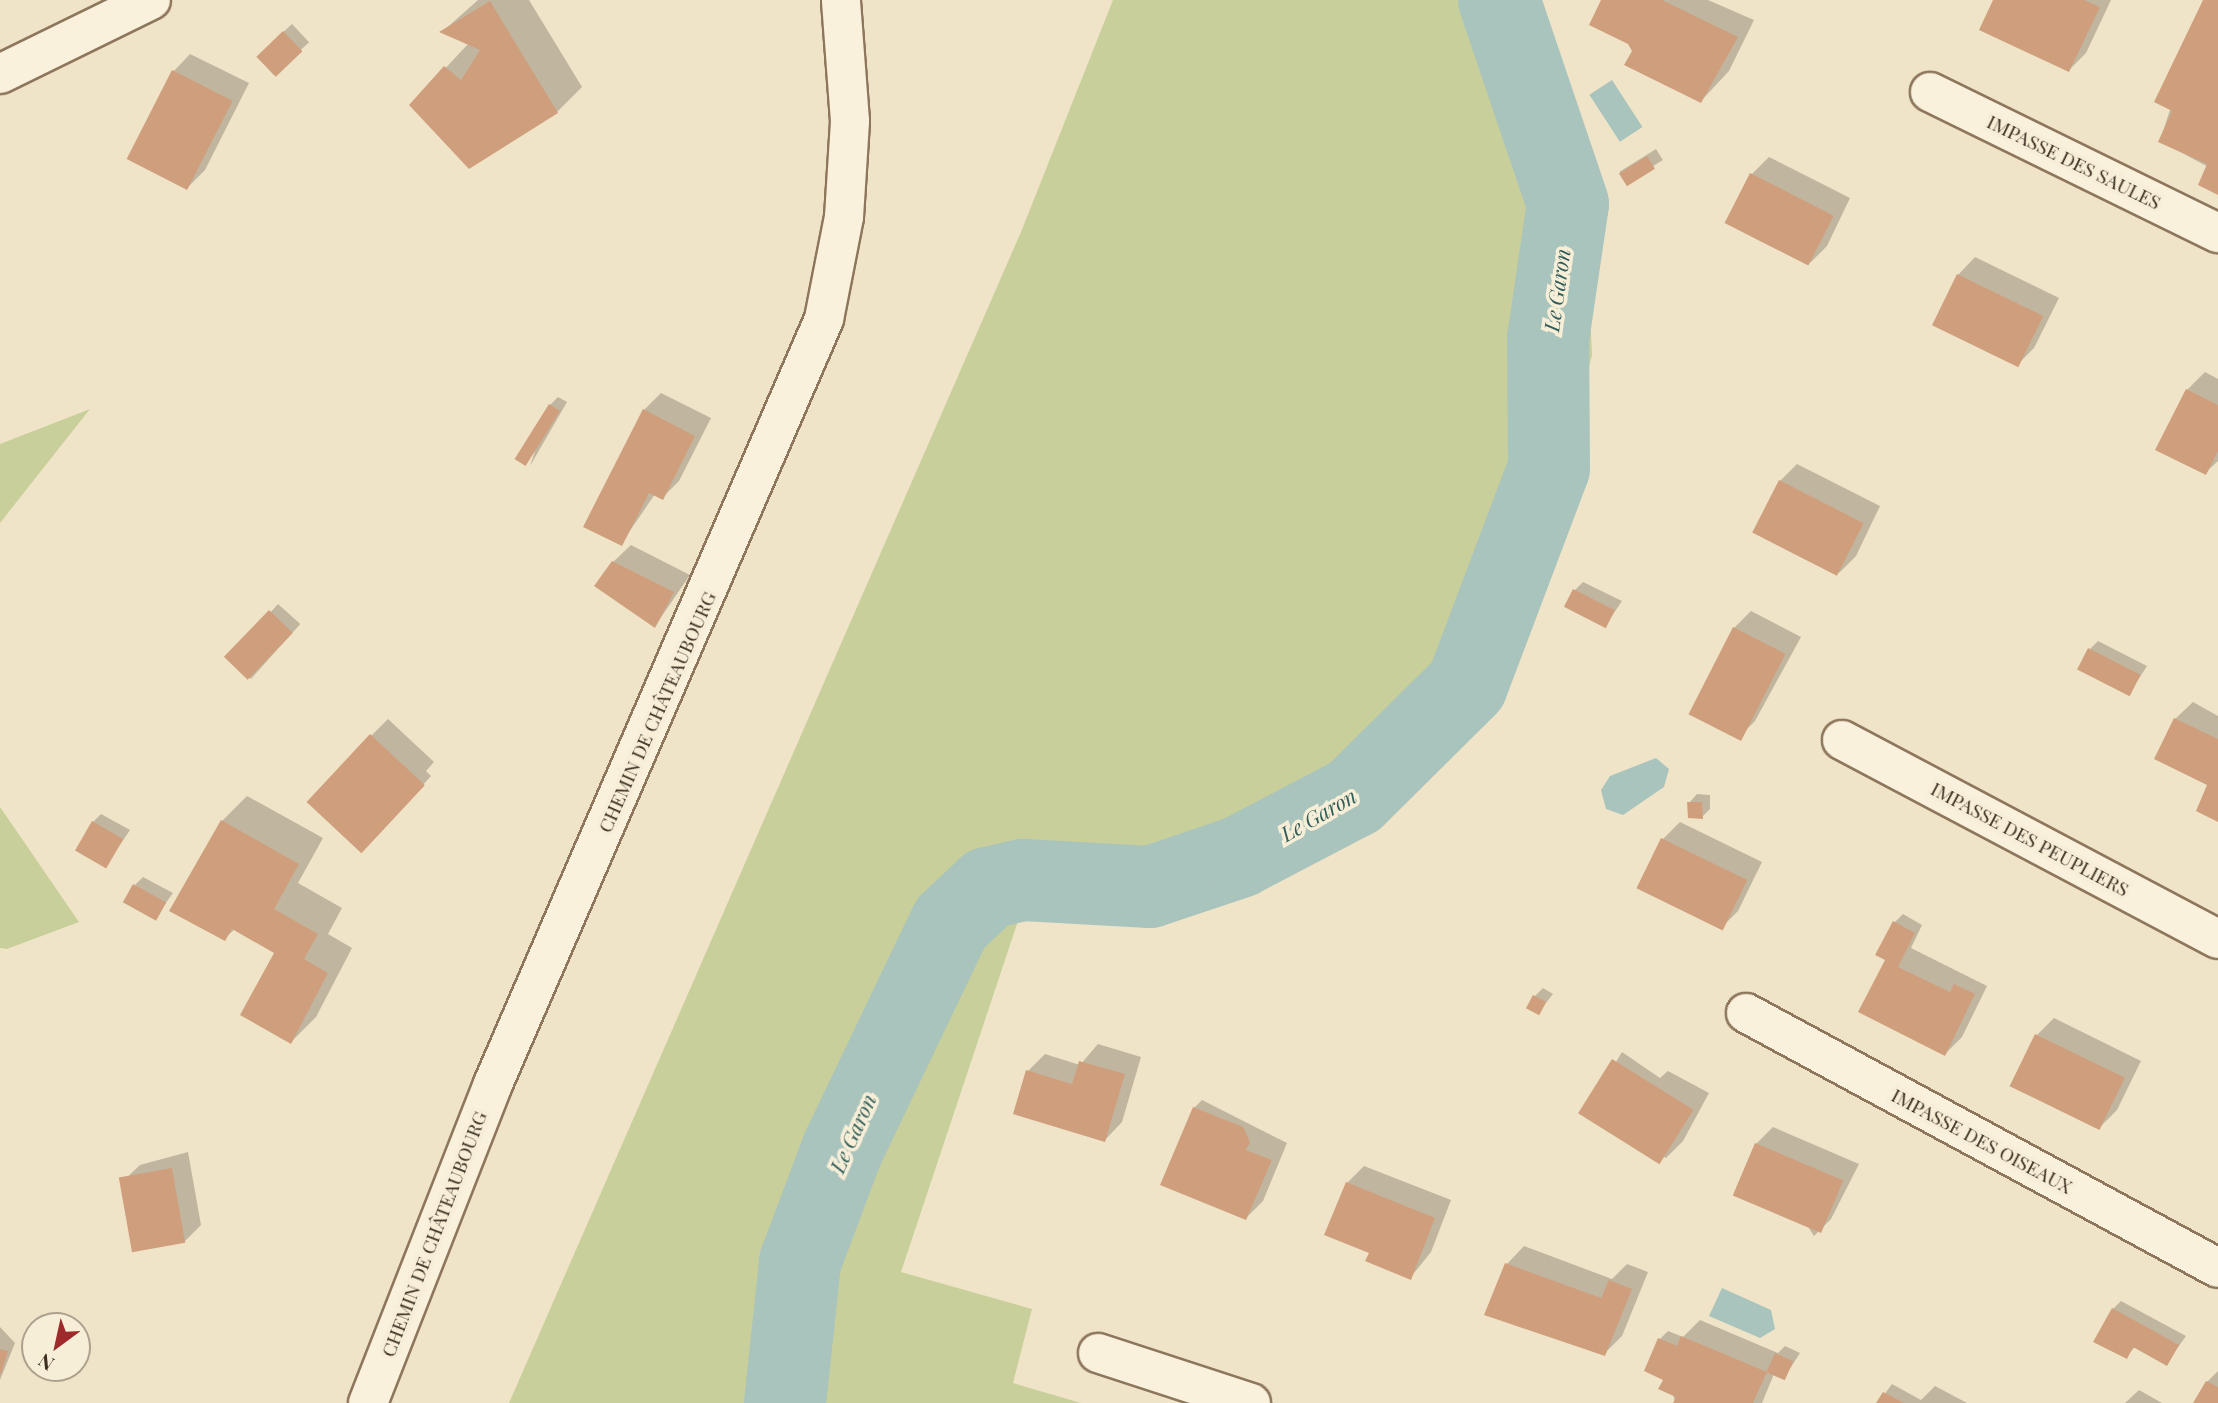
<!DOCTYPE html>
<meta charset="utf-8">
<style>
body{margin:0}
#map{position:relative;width:2218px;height:1403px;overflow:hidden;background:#f0e4c8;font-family:"Playfair Display",serif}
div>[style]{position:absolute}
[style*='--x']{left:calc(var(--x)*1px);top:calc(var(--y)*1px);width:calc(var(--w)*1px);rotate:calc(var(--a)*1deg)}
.green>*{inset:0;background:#c9cf9b}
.water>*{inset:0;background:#a9c4bc;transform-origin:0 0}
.shadow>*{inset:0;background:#0003;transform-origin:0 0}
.river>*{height:82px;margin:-41px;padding:0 41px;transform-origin:41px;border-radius:41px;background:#a9c4bc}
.building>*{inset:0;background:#cf9f7d;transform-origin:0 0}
.roads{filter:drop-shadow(2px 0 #8d765c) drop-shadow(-2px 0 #8d765c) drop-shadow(0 2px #8d765c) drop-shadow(0 -2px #8d765c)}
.minor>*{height:38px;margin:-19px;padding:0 19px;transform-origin:19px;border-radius:19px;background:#faf1dc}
span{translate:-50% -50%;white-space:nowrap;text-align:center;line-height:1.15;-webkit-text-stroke:7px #f7eed8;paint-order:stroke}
.street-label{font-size:19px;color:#3d2e20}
.water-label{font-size:21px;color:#2f5d5a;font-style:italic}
.north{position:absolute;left:21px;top:1312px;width:70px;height:70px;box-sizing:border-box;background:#f7eed8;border:2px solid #ada18e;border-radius:50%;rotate:213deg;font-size:19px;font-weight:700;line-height:28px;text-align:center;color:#3d2e20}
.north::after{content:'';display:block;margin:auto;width:24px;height:32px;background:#9e2a2b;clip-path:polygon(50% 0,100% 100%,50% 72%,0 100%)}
</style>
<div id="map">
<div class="green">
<div style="clip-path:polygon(1113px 0,1521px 0,1585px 193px,1592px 355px,1551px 523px,1480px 704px,1341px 827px,1184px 903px,1025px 900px,901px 1272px,1032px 1309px,1013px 1383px,1081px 1403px,509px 1403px,1021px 232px)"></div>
<div style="clip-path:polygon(90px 409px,0 523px,0 444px)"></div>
<div style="clip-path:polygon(0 807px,79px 922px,7px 949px,0 948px)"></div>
</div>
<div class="water">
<div style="left:1612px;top:80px;width:56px;height:27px;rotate:57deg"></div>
<div style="clip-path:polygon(1656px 758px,1669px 769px,1664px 787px,1623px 815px,1606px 809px,1601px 790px,1610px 776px)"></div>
<div style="clip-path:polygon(1722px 1288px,1771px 1310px,1775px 1329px,1760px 1338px,1709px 1316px)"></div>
</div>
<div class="shadow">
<div style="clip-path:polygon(478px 0,529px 0,582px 87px,557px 112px,411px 105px,469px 43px,442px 32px)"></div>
<div style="clip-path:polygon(1603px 0,1708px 0,1754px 20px,1729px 71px,1701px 101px,1633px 52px)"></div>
<div style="clip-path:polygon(1995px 0,2111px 0,2086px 53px,2069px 70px)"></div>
<div style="clip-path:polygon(2205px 0,2218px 0,2218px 193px,2210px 168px,2160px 141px)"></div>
<div style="left:292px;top:24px;width:25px;height:48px;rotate:47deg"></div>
<div style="clip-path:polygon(190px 54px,249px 83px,205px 170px,188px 187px,173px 72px)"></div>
<div style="left:1656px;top:149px;width:13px;height:43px;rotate:58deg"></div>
<div style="clip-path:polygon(1769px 157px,1850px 198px,1827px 246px,1810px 263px,1752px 174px)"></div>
<div style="clip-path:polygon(1975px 257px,2059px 298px,2034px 348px,2017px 365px,1933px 324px,1958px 275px)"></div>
<div style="clip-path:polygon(2205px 372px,2218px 379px,2218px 461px,2205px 473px,2157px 449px,2187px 390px)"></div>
<div style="clip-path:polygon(661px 393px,711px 418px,679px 481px,662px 498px,655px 494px,621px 544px,644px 410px)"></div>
<div style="clip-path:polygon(558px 397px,567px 402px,530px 466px,550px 405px)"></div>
<div style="clip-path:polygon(1797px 464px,1880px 506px,1856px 556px,1839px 573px,1780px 481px)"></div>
<div style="clip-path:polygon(631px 545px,690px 575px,655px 626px,613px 562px)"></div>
<div style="clip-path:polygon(1583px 582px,1622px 601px,1605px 626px,1575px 590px)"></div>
<div style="left:278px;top:604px;width:30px;height:74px;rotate:42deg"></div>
<div style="clip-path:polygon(1751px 611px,1801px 637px,1755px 721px,1738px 738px,1734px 628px)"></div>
<div style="clip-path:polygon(2098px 641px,2147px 666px,2129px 694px,2090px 649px)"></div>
<div style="clip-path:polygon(2193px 702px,2218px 716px,2218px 820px,2210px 784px,2175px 719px)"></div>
<div style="clip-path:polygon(388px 719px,434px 762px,426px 771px,431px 776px,394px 817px,371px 736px)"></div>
<div style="clip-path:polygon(1697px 794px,1710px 795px,1710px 809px,1702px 817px,1689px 803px)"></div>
<div style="clip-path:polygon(247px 796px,323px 838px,298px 883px,342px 908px,328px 934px,352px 948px,316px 1017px,291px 1042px,277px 952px,235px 929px,224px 939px,222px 821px)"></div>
<div style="clip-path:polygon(101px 814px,130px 830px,106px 866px,93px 822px)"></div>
<div style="clip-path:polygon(1680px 822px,1762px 862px,1738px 911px,1721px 928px,1663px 839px)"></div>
<div style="clip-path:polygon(143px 877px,173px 893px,155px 918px,135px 885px)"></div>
<div style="clip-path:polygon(1903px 914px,1922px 925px,1911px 948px,1987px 986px,1962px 1037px,1945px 1054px,1888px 960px,1895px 922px)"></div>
<div style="clip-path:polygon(1543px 988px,1553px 994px,1538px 1013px,1535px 996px)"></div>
<div style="clip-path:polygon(2054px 1018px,2141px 1061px,2117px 1110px,2100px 1127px,2037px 1035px)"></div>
<div style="clip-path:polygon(1098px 1044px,1141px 1057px,1122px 1122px,1105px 1140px,1028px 1071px,1045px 1054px,1080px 1065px)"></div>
<div style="clip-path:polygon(1622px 1052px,1660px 1078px,1668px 1071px,1709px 1093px,1683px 1141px,1666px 1158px,1584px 1115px)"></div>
<div style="clip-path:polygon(1202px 1100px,1287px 1143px,1263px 1201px,1246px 1218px,1194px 1108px)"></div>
<div style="clip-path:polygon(1773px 1127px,1859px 1164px,1831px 1219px,1814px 1236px,1756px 1144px)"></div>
<div style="clip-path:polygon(188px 1152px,201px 1225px,184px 1242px,122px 1182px,140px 1165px)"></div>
<div style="clip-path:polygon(1364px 1166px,1451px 1200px,1431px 1252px,1410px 1278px,1371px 1252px,1347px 1183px)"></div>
<div style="clip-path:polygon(1524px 1246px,1612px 1279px,1627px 1264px,1648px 1272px,1622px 1336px,1604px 1354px,1487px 1314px,1507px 1264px)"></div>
<div style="clip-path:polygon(2121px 1301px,2186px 1336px,2167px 1363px,2136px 1346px,2126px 1357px,2113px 1309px)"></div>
<div style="clip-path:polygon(1700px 1320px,1778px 1353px,1785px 1346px,1800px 1353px,1784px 1378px,1774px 1374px,1762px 1403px,1675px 1403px,1660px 1339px,1668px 1331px,1683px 1337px)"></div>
<div style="clip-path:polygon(0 1327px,15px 1343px,0 1380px)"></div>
<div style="clip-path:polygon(2218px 1371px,2218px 1403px,2195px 1403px,2207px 1382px)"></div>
<div style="clip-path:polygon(1892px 1384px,1921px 1400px,1935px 1386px,1967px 1403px,1878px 1403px)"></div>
<div style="clip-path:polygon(2139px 1390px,2162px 1403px,2125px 1403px)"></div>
</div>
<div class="river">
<div style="--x:785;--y:1403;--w:142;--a:-83.9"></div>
<div style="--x:800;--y:1262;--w:120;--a:-69.4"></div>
<div style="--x:842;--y:1150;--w:252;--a:-64.4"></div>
<div style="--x:951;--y:923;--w:51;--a:-43.4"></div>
<div style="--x:988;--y:888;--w:37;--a:-13"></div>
<div style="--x:1024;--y:880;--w:126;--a:3.2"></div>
<div style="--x:1150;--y:887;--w:94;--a:-18.6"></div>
<div style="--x:1239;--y:857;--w:130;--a:-27.6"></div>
<div style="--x:1354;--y:797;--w:159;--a:-44.7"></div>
<div style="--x:1467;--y:685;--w:232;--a:-69.3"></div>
<div style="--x:1549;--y:468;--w:129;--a:-90.4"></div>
<div style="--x:1548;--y:339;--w:136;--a:-81.6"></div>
<div style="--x:1568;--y:204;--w:215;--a:-108.7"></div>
</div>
<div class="building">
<div style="clip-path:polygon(1601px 0,1662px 0,1738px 37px,1701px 103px,1624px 65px,1632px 51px,1628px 44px,1589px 25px)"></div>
<div style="clip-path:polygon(1993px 0,2084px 0,2100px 7px,2069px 72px,1979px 30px)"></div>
<div style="clip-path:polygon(2203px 0,2218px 0,2218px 195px,2198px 185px,2207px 164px,2158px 142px,2172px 111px,2154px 102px)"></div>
<div style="clip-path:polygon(490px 1px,558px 113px,469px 169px,409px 105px,444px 66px,461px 80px,480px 50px,439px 32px)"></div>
<div style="left:283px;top:31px;width:28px;height:37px;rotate:46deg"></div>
<div style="left:172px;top:70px;width:68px;height:100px;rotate:27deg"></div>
<div style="left:1647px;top:156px;width:15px;height:33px;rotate:58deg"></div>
<div style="left:1750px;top:173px;width:94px;height:56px;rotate:27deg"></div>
<div style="left:1957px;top:274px;width:96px;height:57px;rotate:26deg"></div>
<div style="clip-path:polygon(2186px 389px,2218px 405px,2218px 451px,2206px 475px,2155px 450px)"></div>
<div style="left:549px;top:404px;width:13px;height:65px;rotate:32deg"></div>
<div style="clip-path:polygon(643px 409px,695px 436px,663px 500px,649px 493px,622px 546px,583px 527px)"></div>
<div style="left:1779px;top:480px;width:95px;height:59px;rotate:27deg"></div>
<div style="clip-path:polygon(612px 561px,674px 592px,655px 628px,594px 586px)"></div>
<div style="left:1573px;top:589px;width:47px;height:20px;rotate:27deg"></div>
<div style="left:269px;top:610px;width:33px;height:65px;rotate:44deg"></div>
<div style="left:1733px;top:627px;width:59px;height:98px;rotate:27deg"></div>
<div style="left:2088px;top:648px;width:59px;height:24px;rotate:27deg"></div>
<div style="clip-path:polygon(2174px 718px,2218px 739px,2218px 822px,2196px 811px,2207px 785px,2154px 759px)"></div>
<div style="left:370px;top:734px;width:75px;height:93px;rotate:43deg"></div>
<div style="clip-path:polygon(1687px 802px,1702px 802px,1703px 819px,1688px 818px)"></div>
<div style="clip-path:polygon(221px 820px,299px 864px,274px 909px,318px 934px,304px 959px,328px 973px,291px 1044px,240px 1015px,274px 953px,232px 929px,225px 941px,169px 911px)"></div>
<div style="left:92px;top:821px;width:36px;height:34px;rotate:30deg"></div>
<div style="left:1661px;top:838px;width:96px;height:56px;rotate:26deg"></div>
<div style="left:133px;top:884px;width:38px;height:21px;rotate:29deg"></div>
<div style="clip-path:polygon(1893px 921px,1915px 933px,1898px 967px,1950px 992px,1954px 984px,1975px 994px,1945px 1056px,1858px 1012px,1885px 960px,1875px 955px)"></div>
<div style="left:1533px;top:995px;width:15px;height:15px;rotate:28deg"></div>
<div style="left:2035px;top:1034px;width:100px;height:58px;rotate:26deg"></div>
<div style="left:1612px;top:1059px;width:96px;height:64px;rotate:32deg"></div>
<div style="clip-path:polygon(1079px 1061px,1125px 1074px,1105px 1142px,1013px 1114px,1026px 1070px,1072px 1084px)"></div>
<div style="clip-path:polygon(1193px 1107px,1243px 1127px,1250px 1142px,1246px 1150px,1272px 1160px,1246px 1220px,1160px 1185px)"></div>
<div style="left:1755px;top:1143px;width:96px;height:57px;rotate:23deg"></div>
<div style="left:172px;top:1168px;width:76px;height:54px;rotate:80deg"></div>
<div style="clip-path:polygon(1346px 1182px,1435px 1218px,1411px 1280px,1365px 1261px,1369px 1253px,1324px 1235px)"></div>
<div style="clip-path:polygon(1505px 1263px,1601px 1298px,1609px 1280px,1632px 1289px,1605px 1356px,1484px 1315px)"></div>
<div style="clip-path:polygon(2112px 1308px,2179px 1345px,2167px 1366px,2133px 1347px,2127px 1359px,2093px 1342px)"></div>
<div style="clip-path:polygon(1681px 1336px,1767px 1372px,1753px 1403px,1673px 1403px,1676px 1397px,1658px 1389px,1663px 1380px,1644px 1371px,1658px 1338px,1677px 1346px)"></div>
<div style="clip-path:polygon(0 1349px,8px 1351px,1px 1374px,0 1374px)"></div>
<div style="left:1775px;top:1353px;width:20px;height:21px;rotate:24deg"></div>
<div style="clip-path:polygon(2206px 1381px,2218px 1387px,2218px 1403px,2193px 1403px)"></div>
<div style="clip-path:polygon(1883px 1392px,1887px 1394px,1904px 1403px,1876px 1403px)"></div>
</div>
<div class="roads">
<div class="minor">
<div style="--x:0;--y:74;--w:168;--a:-26.1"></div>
<div style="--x:1930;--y:92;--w:321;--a:26.1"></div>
<div style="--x:1842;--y:740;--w:425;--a:27.9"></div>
<div style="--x:1746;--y:1013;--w:536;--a:28.38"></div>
<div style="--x:1098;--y:1353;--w:161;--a:18.1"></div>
<div style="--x:368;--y:1403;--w:343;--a:-68.6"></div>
<div style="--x:493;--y:1084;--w:834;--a:-66.6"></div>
<div style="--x:824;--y:319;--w:104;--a:-78.9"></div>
<div style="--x:844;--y:217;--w:96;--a:-86.4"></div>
<div style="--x:850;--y:121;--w:121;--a:-94.3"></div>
</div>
</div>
<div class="street-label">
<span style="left:2074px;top:162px;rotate:26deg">IMPASSE DES SAULES</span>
<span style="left:657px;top:712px;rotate:-66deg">CHEMIN DE CHÂTEAUBOURG</span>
<span style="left:2030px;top:839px;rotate:28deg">IMPASSE DES PEUPLIERS</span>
<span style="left:1982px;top:1141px;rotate:28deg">IMPASSE DES OISEAUX</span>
<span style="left:434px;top:1234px;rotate:-69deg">CHEMIN DE CHÂTEAUBOURG</span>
</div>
<div class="water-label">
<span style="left:1556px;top:290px;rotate:-82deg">Le Garon</span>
<span style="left:1318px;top:814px;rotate:-30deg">Le Garon</span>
<span style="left:852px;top:1133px;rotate:-66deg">Le Garon</span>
</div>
<div class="north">N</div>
</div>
